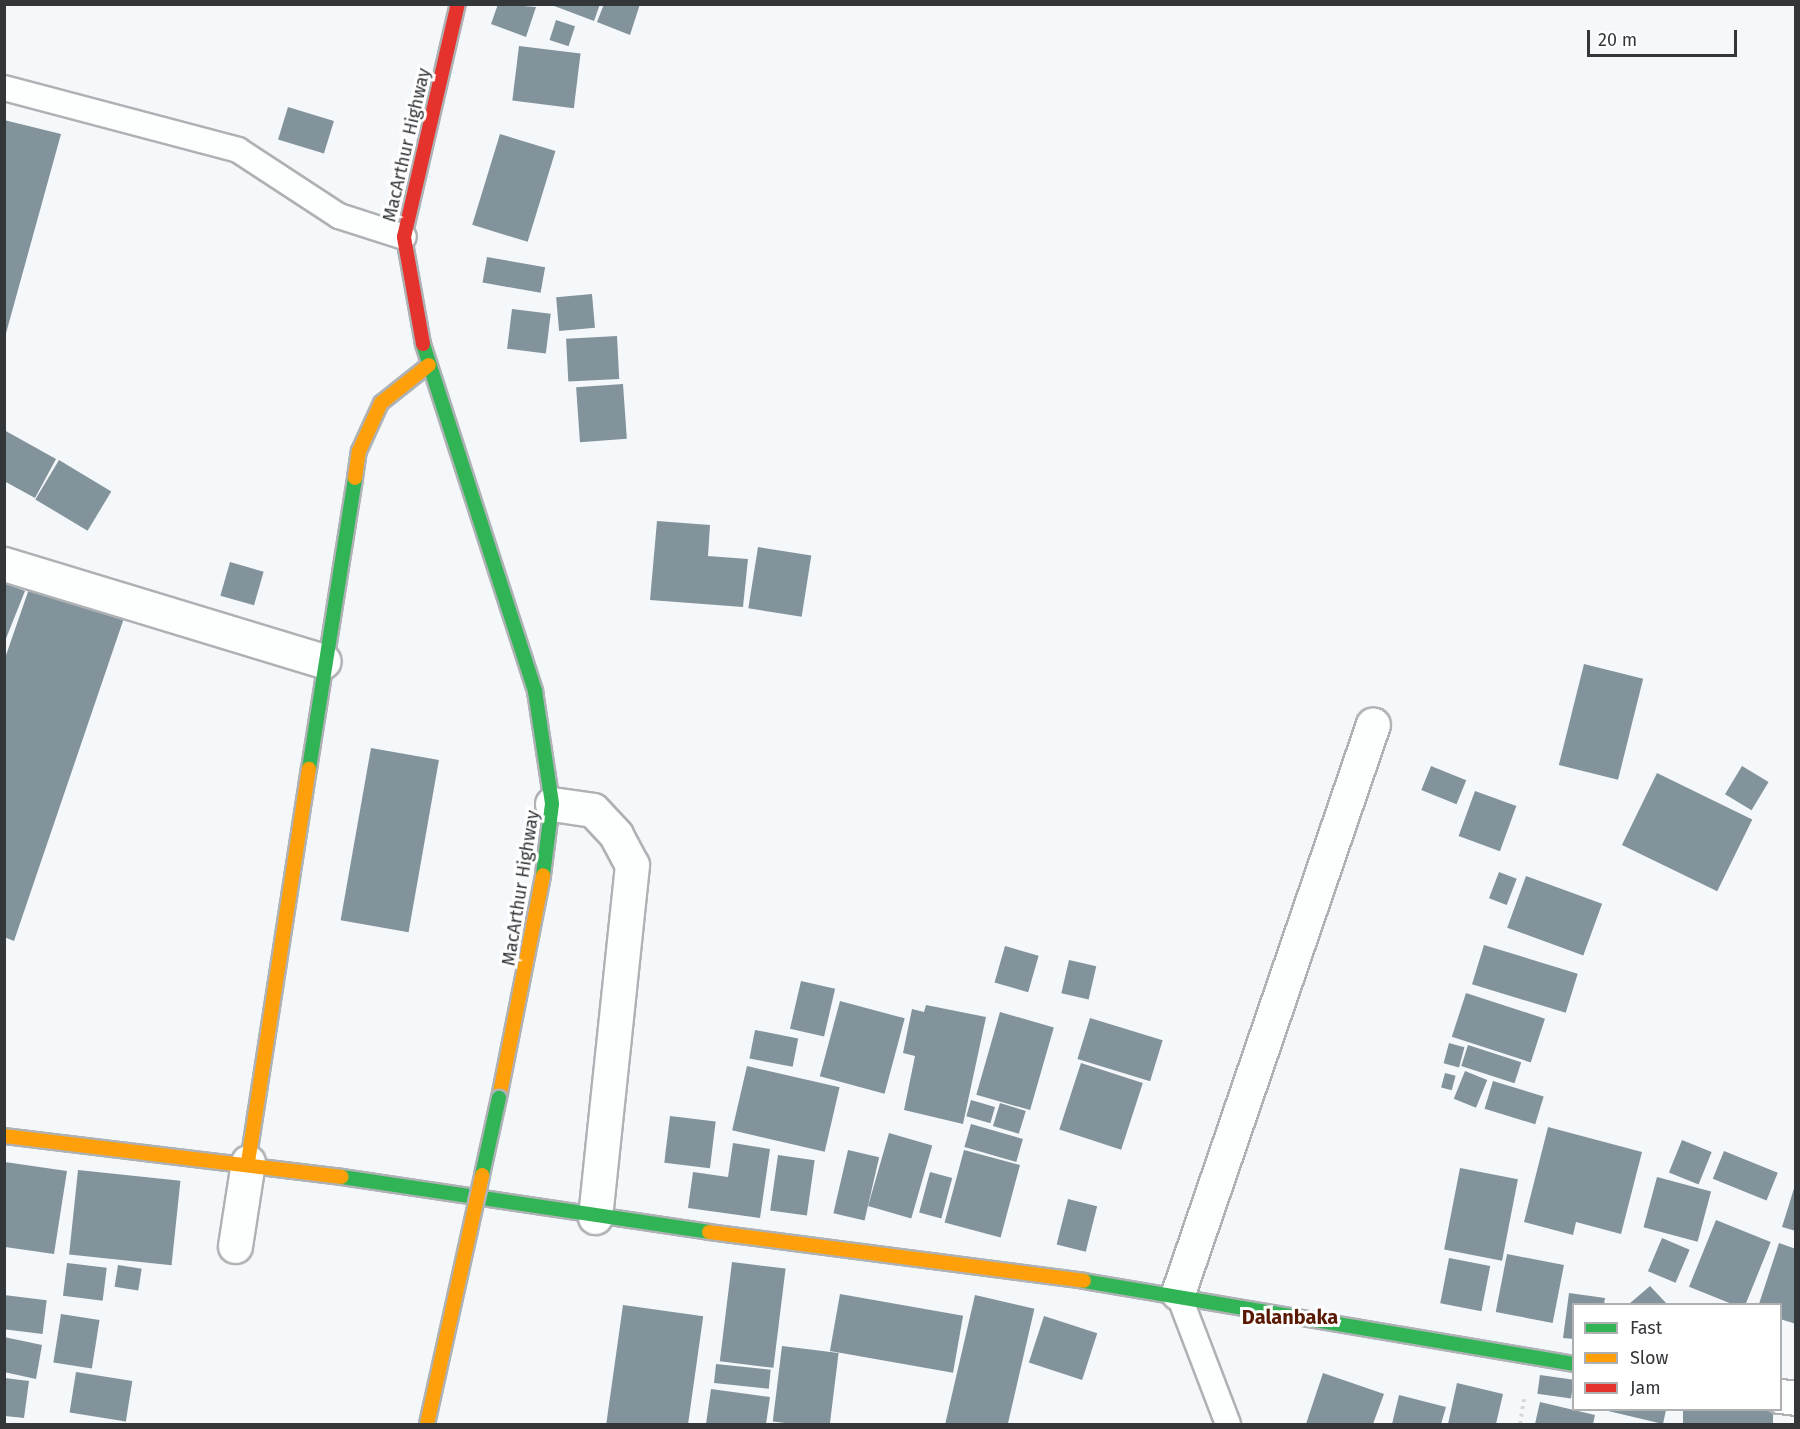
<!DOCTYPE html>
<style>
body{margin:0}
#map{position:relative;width:1800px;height:1429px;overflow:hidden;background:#f4f8fb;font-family:"Fira Sans",sans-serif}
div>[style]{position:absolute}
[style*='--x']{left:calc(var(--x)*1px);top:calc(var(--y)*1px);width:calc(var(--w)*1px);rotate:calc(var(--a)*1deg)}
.building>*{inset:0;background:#83939c;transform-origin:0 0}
.path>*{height:4px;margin-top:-2px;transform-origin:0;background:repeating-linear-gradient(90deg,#d6d7d9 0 3px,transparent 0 7.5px)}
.roads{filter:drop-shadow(2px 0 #afb2b4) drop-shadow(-2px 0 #afb2b4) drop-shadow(0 2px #afb2b4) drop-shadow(0 -2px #afb2b4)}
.lane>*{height:24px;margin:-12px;padding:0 12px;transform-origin:12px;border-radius:12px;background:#fdfefe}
.street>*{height:33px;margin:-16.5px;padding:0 16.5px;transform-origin:16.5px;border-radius:16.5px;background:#fdfefe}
.fast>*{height:14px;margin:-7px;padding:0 7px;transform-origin:7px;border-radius:7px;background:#30b455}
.slow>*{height:14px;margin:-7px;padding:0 7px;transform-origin:7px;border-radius:7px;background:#ff9f0a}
.jam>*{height:14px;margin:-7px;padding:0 7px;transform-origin:7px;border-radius:7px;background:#e5322d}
.bridges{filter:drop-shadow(2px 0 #afb2b4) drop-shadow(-2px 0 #afb2b4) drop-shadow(0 2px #afb2b4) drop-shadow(0 -2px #afb2b4)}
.fast-bridge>*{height:14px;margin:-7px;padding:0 7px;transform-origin:7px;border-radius:7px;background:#30b455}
.slow-bridge>*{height:14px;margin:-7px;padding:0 7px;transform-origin:7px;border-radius:7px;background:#ff9f0a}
span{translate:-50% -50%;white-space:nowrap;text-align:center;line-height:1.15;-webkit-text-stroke:6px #fff;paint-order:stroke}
.street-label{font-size:18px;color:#34373a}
.neighbourhood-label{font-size:20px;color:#591902;font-weight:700}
.frame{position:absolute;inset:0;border:6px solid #34373a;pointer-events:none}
.legend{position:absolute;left:1572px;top:1303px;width:210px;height:108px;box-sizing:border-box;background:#fff;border:2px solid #aeafb0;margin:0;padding:8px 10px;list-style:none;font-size:18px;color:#34373a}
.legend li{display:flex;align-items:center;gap:12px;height:30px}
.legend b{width:30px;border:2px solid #aeafb0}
.scale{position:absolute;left:1587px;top:30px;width:150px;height:27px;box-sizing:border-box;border:3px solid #34373a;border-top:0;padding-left:8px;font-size:18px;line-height:21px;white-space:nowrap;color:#34373a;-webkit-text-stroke:4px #fff;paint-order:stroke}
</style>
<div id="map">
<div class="building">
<div style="clip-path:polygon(498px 4px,536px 7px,526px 37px,491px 24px)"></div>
<div style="clip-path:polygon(549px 4px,600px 4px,594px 21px)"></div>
<div style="clip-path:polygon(604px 4px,640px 4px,630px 35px,597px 22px)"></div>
<div style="left:556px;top:20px;width:20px;height:21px;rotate:18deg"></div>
<div style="left:519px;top:46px;width:62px;height:55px;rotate:7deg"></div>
<div style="left:288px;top:107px;width:48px;height:34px;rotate:17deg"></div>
<div style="clip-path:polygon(4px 120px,61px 134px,5px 337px,4px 337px)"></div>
<div style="left:500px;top:134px;width:58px;height:95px;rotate:17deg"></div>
<div style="left:487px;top:257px;width:59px;height:26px;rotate:10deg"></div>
<div style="left:592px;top:294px;width:34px;height:36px;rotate:85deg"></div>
<div style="left:512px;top:309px;width:39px;height:40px;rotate:7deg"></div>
<div style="left:617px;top:336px;width:43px;height:51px;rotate:87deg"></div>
<div style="left:623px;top:384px;width:55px;height:47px;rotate:86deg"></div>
<div style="clip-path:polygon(4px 430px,56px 459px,35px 498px,4px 481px)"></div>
<div style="left:59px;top:460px;width:61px;height:46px;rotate:31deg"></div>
<div style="clip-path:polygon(657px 521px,710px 525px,708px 556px,748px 559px,743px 607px,650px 600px)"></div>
<div style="left:758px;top:547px;width:54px;height:62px;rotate:9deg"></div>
<div style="left:230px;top:562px;width:35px;height:35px;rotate:16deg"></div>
<div style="clip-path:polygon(4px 583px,25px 591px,5px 641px,4px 641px)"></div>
<div style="clip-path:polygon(30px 586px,124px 618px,14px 941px,4px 937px,4px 661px)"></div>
<div style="left:1584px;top:664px;width:61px;height:104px;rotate:14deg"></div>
<div style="left:371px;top:748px;width:69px;height:175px;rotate:10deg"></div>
<div style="left:1431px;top:766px;width:38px;height:26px;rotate:22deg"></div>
<div style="left:1742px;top:766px;width:31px;height:33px;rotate:31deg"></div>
<div style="left:1657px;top:773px;width:106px;height:80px;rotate:26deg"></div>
<div style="left:1475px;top:791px;width:44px;height:48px;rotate:20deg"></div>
<div style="left:1499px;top:872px;width:19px;height:28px;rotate:21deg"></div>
<div style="left:1526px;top:876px;width:81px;height:55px;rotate:20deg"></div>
<div style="left:1484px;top:945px;width:98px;height:41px;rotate:17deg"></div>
<div style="left:1005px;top:946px;width:35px;height:38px;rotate:16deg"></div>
<div style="left:1069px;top:960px;width:28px;height:34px;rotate:13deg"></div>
<div style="left:801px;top:981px;width:35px;height:49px;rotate:13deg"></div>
<div style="left:1466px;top:993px;width:83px;height:46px;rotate:18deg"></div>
<div style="left:840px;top:1001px;width:67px;height:78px;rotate:15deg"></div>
<div style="clip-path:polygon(926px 1005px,986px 1017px,963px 1124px,904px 1110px,915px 1056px,903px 1053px,912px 1009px,924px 1012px)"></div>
<div style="left:1000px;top:1012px;width:56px;height:86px;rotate:16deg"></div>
<div style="left:1090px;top:1018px;width:76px;height:43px;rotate:17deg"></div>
<div style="left:755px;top:1030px;width:44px;height:29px;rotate:11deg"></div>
<div style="left:1449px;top:1043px;width:16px;height:21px;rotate:15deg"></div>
<div style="left:1468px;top:1045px;width:56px;height:22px;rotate:18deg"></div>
<div style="left:1081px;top:1063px;width:65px;height:70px;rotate:18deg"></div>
<div style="left:747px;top:1066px;width:95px;height:66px;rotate:13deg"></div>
<div style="left:1465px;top:1071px;width:24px;height:30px;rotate:22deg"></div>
<div style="left:1445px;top:1073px;width:11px;height:15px;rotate:15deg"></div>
<div style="left:1493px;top:1081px;width:53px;height:29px;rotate:17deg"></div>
<div style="left:971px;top:1100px;width:25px;height:17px;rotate:16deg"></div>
<div style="left:1000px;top:1103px;width:27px;height:24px;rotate:17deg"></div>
<div style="left:670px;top:1116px;width:46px;height:47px;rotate:7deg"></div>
<div style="left:971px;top:1124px;width:54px;height:24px;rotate:16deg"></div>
<div style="clip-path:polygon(1548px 1127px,1642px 1152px,1621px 1234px,1576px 1222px,1573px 1235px,1524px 1222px)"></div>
<div style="left:889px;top:1133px;width:45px;height:76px;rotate:16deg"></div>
<div style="left:1682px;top:1140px;width:32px;height:35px;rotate:22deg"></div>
<div style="clip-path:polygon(733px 1143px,770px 1149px,760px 1218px,688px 1208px,693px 1172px,728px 1177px)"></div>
<div style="left:848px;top:1150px;width:32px;height:65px;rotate:13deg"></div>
<div style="left:964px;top:1150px;width:58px;height:75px;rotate:15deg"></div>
<div style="left:1724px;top:1151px;width:58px;height:30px;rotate:22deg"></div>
<div style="left:778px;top:1155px;width:37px;height:56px;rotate:8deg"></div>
<div style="clip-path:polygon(5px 1162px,67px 1171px,54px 1254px,5px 1247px)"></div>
<div style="left:1460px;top:1168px;width:59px;height:83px;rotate:11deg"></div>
<div style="left:78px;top:1170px;width:103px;height:85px;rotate:6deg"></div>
<div style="left:930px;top:1172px;width:23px;height:42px;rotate:15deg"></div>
<div style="left:1657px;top:1177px;width:56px;height:52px;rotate:15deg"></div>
<div style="clip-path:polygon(1796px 1182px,1796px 1231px,1782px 1227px)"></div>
<div style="left:1068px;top:1199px;width:30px;height:47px;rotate:14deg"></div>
<div style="left:1716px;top:1220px;width:59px;height:72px;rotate:22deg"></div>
<div style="left:1662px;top:1238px;width:30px;height:36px;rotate:23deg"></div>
<div style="clip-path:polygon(1779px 1243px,1796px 1249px,1796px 1324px,1780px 1319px,1780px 1304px,1759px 1304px)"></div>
<div style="left:1507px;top:1254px;width:58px;height:59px;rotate:11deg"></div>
<div style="left:1449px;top:1258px;width:42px;height:46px;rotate:11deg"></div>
<div style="left:732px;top:1262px;width:54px;height:100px;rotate:7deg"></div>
<div style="left:67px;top:1263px;width:40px;height:33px;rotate:7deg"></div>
<div style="left:118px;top:1265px;width:24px;height:22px;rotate:9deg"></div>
<div style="clip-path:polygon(1650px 1286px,1667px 1304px,1629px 1304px)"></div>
<div style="clip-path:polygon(1569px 1293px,1605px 1298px,1604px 1304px,1574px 1304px,1574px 1339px,1563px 1338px)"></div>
<div style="left:840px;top:1294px;width:125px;height:58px;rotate:10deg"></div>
<div style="left:4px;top:1295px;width:43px;height:34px;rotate:7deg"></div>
<div style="left:975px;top:1295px;width:61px;height:132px;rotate:13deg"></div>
<div style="left:623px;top:1305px;width:81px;height:120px;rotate:8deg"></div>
<div style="left:61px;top:1314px;width:39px;height:49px;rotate:9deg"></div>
<div style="left:1044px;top:1316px;width:56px;height:49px;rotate:18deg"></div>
<div style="clip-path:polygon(4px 1337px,42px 1345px,36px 1379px,4px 1372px)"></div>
<div style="left:782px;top:1346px;width:57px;height:76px;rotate:7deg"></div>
<div style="left:716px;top:1364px;width:55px;height:19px;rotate:6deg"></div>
<div style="left:76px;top:1372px;width:57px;height:41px;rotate:9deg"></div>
<div style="clip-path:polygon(1323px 1373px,1384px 1394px,1373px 1424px,1306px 1424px)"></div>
<div style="left:1540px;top:1375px;width:34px;height:19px;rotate:8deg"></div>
<div style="clip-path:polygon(5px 1378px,29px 1381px,24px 1418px,5px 1416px)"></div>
<div style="clip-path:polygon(1457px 1383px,1503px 1394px,1496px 1424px,1448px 1424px)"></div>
<div style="clip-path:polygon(711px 1389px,770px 1397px,766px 1424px,706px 1424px)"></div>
<div style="clip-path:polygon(1399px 1395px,1446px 1407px,1441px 1424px,1392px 1424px)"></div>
<div style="clip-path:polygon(1540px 1402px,1595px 1415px,1593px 1424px,1535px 1424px)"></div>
<div style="clip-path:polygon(1604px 1410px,1666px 1410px,1663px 1424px)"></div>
<div style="left:1683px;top:1410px;width:90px;height:14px"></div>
</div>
<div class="path">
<div style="--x:1520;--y:1424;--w:25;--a:-81"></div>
</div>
<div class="roads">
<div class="lane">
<div style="--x:4;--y:88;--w:242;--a:14.8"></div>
<div style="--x:238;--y:150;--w:121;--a:33.2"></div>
<div style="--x:339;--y:216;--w:68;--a:17.9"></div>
<div style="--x:1178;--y:1293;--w:140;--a:69.1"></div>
</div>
<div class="street">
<div style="--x:4;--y:564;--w:334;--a:16.9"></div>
<div style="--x:552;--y:804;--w:41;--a:8.3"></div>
<div style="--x:593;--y:810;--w:34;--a:47"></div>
<div style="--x:616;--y:835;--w:34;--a:62"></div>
<div style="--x:632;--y:865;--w:354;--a:96"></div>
<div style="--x:235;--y:1246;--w:85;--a:-81.2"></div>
<div style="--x:1178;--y:1293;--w:601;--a:-71.08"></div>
<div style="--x:1780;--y:1396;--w:16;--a:7"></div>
</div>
<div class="fast">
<div style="--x:423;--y:344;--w:365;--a:72.1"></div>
<div style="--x:535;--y:691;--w:114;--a:81.4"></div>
<div style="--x:552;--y:804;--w:72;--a:97.2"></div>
<div style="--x:309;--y:769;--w:295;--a:-81"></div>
<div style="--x:342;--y:1177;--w:371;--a:8.5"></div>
<div style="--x:1084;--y:1281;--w:497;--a:9.6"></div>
</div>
<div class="slow">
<div style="--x:355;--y:478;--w:27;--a:-82"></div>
<div style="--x:359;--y:451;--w:53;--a:-65.4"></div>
<div style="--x:381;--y:403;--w:61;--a:-38.4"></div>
<div style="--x:499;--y:1098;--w:227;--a:-78.8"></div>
<div style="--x:4;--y:1136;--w:340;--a:6.9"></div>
<div style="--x:248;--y:1162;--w:398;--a:-81.2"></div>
<div style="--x:709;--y:1232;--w:378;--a:7.4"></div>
</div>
<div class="jam">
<div style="--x:423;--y:344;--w:109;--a:-100.1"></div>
<div style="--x:404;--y:237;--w:239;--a:-77"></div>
</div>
</div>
<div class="bridges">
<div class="fast-bridge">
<div style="--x:482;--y:1175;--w:79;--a:-77.6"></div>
</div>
<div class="slow-bridge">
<div style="--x:427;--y:1424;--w:255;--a:-77.5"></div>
</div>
</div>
<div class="street-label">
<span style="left:407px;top:145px;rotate:-77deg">MacArthur Highway</span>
<span style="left:521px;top:888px;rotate:-81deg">MacArthur Highway</span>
</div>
<div class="neighbourhood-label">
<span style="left:1290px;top:1317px">Dalanbaka</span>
</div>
<div class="frame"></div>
<ul class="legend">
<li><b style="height:8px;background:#30b455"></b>Fast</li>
<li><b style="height:8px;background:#ff9f0a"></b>Slow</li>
<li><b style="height:8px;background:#e5322d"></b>Jam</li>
</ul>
<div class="scale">20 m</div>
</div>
